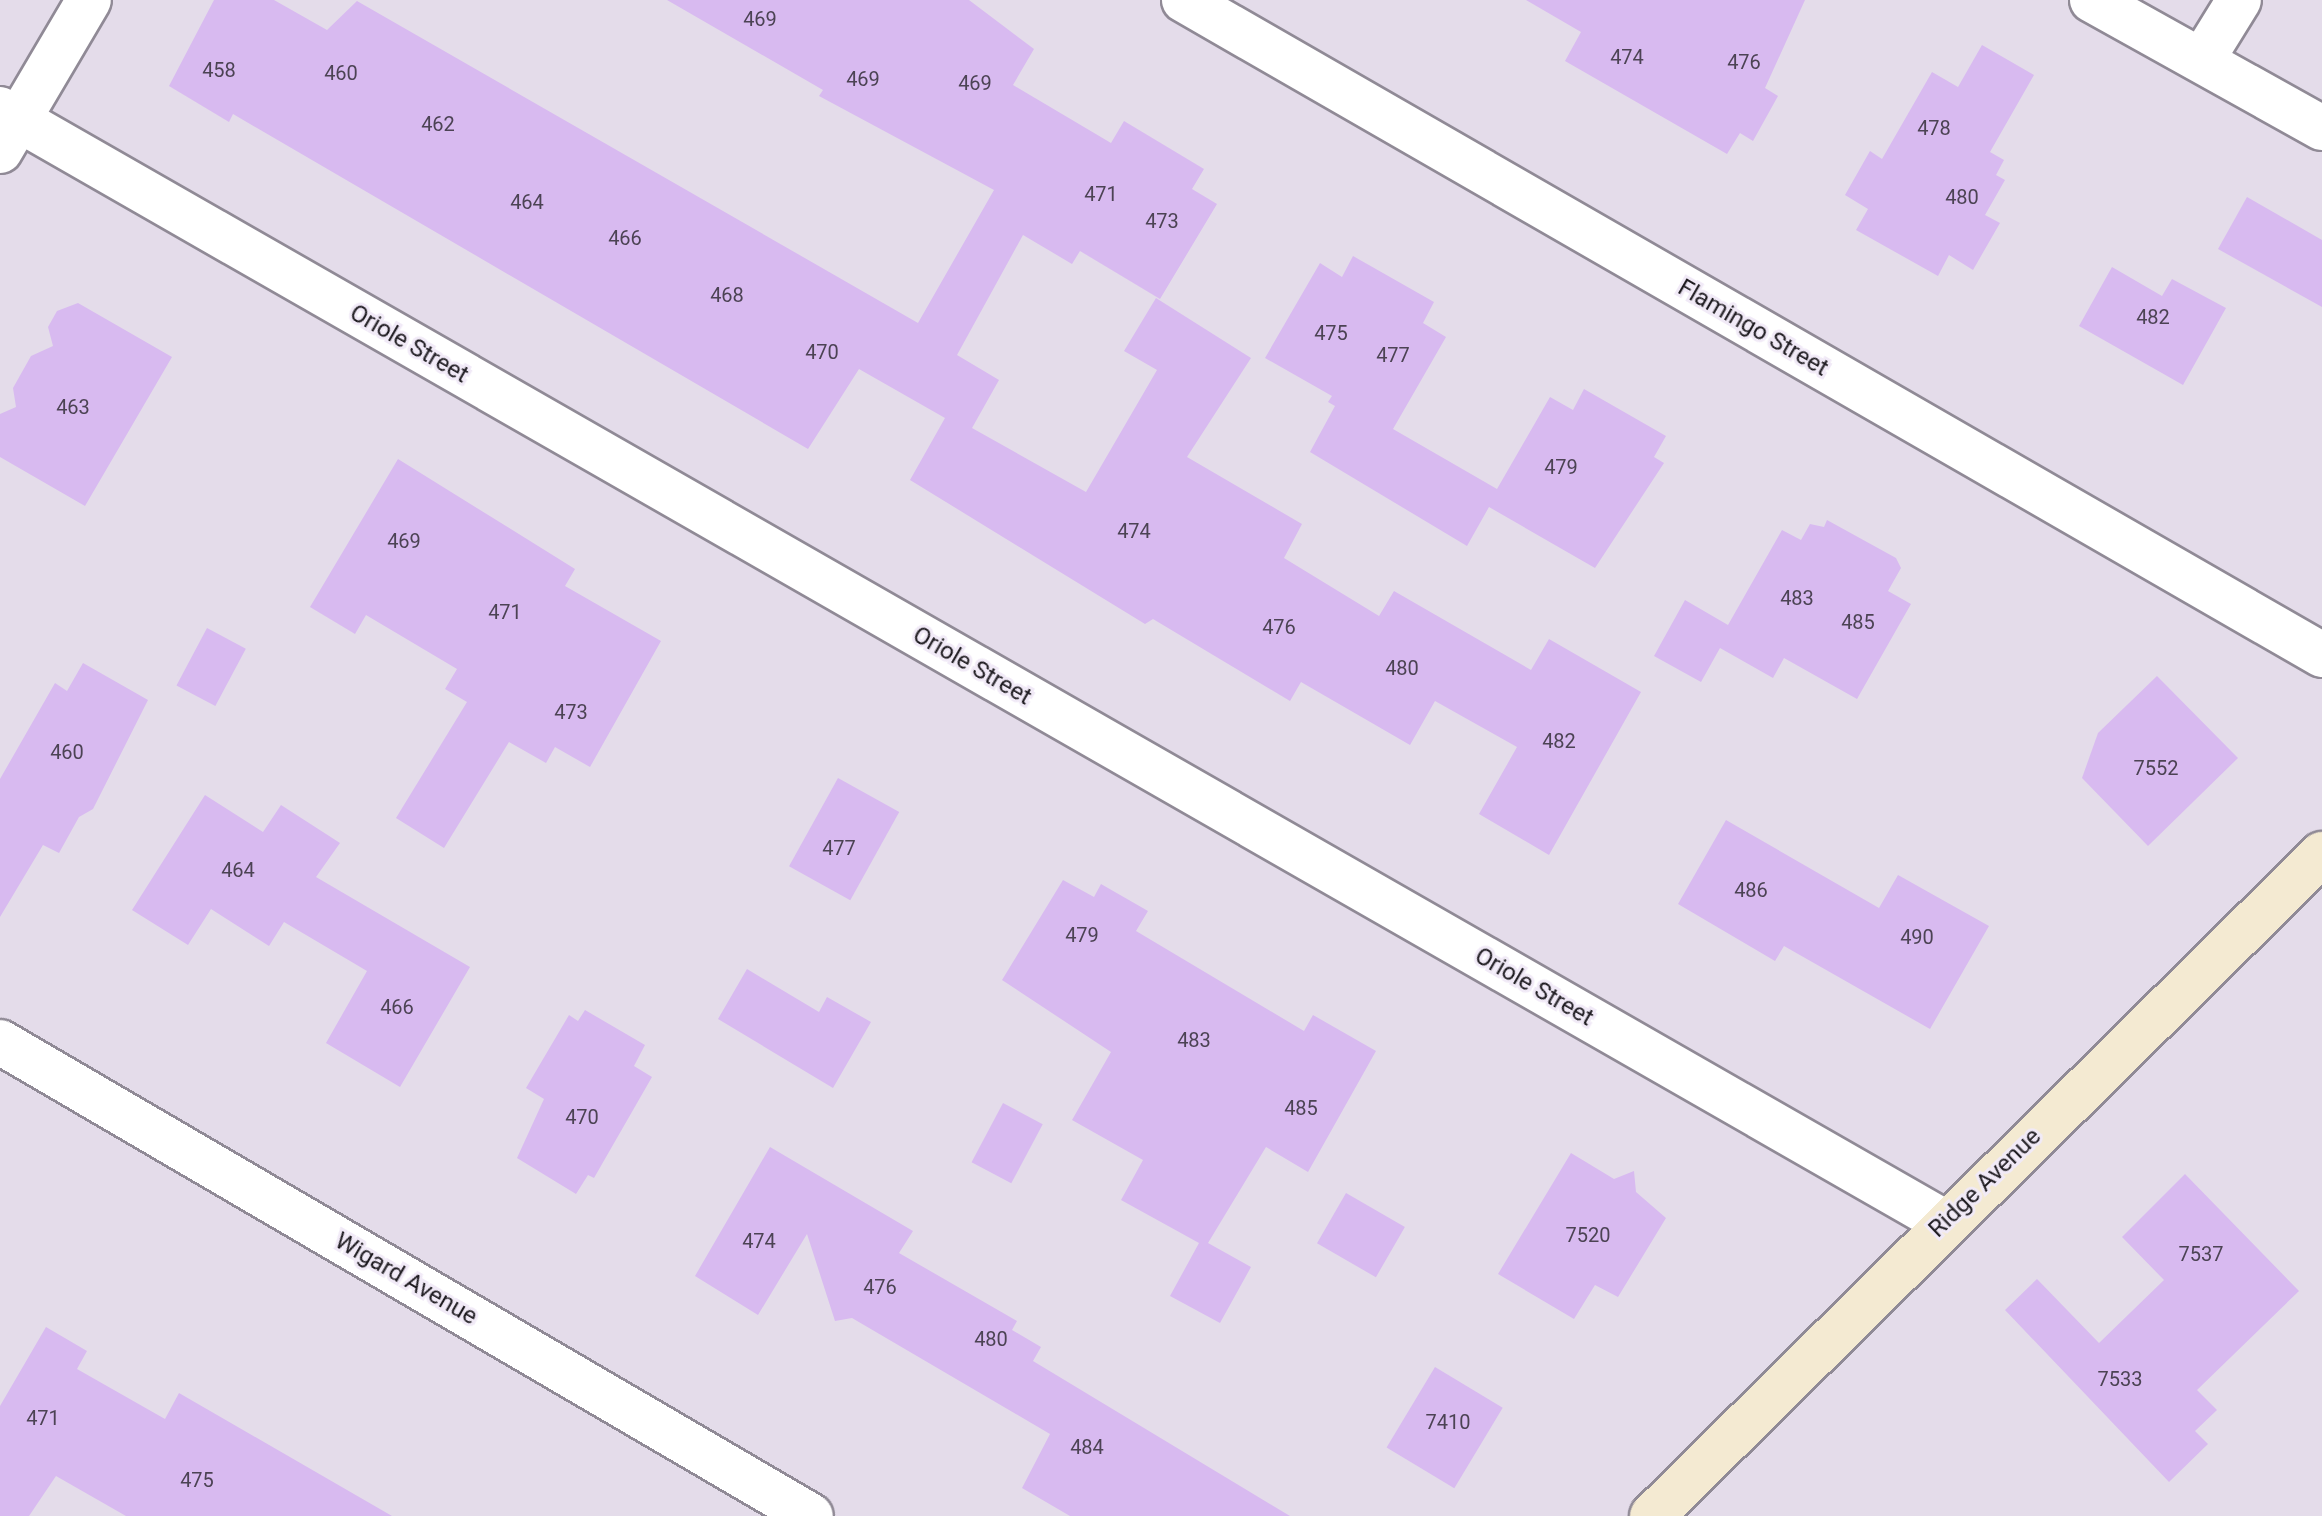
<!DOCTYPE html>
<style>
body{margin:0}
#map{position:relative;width:2322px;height:1516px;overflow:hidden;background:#e4dcea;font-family:Roboto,sans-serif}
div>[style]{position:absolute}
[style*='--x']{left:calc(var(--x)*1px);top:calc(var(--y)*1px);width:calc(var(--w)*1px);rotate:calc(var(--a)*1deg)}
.building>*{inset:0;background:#d8baf0;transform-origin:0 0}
.roads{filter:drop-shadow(2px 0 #908a96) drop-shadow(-2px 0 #908a96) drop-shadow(0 2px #908a96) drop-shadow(0 -2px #908a96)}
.street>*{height:44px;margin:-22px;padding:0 22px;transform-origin:22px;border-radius:22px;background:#fff}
.secondary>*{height:44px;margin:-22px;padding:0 22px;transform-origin:22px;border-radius:22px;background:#f4ead2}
span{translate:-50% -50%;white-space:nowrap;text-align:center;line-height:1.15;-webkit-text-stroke:6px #f1eaf7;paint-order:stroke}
.number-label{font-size:20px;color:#4c4354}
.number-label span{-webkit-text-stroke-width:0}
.street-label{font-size:24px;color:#1e1b20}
</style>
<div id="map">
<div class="building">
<div style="clip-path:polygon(214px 0,274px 0,327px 30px,357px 1px,918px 323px,994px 190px,819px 96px,823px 90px,667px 0,969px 0,1034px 49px,1013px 85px,1111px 143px,1124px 121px,1204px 169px,1192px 189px,1217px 204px,1160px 299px,1080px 251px,1072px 264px,1023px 235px,957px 355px,999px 380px,972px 428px,1086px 492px,1157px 370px,1124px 351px,1156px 298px,1251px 358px,1187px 457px,1302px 524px,1284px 558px,1379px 616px,1394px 591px,1531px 670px,1549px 639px,1641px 692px,1549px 855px,1479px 814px,1517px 747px,1435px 701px,1410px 745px,1301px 682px,1290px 701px,1153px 619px,1145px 624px,910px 480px,945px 418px,859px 369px,808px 449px,233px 114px,229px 122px,169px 86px)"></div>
<div style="clip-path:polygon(1526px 0,1805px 0,1765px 88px,1778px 96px,1753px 141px,1740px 133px,1727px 154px,1565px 61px,1581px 32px)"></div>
<div style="clip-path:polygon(1982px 45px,2034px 75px,1990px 152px,2004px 160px,1996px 175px,2005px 180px,1985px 215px,2000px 223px,1973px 270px,1949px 255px,1938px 276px,1856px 230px,1868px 209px,1845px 195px,1870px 151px,1882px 159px,1932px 72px,1958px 87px)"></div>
<div style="clip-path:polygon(2247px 197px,2322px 240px,2322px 307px,2218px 249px)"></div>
<div style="clip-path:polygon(1353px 256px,1434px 302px,1423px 323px,1446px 337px,1393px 429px,1497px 489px,1550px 397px,1573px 410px,1584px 389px,1666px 436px,1654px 457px,1664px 463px,1595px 568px,1489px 507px,1467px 546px,1310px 452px,1335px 406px,1328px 402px,1332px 396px,1265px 358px,1320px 263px,1342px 277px)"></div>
<div style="clip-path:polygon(2112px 267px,2162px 296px,2172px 279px,2226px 308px,2183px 385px,2079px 326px)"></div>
<div style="clip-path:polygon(78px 303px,172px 357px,85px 506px,0 457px,0 414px,16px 407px,13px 388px,31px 356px,53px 346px,48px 327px,57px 311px)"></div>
<div style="clip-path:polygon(398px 459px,575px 569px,565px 586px,661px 641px,590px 767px,555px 747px,546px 763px,509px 742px,444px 848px,396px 818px,467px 702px,445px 689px,457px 669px,366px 615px,355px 634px,310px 607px)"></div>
<div style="clip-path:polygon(1827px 520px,1896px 558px,1901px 568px,1888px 591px,1911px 604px,1857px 699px,1784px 658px,1773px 678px,1720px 648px,1701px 682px,1654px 656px,1685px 600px,1728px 625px,1782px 530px,1801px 540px,1810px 524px,1824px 527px)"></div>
<div style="left:207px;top:628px;width:44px;height:65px;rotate:28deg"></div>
<div style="clip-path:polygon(83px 663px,148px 700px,93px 809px,79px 817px,59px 853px,43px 845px,0 917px,0 779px,55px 683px,67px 691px)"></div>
<div style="clip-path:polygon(2157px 676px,2238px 758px,2148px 846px,2082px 778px,2098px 733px)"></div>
<div style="left:838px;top:778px;width:70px;height:101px;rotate:29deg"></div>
<div style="clip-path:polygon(205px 795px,263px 832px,281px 805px,340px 843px,316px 877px,470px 967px,400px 1087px,326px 1043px,367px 971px,284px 922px,269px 946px,211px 909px,188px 945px,132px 910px)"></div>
<div style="clip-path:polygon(1726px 820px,1879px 908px,1898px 875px,1989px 926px,1930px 1029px,1784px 946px,1775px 961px,1678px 904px)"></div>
<div style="clip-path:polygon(1063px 880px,1094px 897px,1101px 884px,1148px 911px,1136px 931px,1304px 1031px,1313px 1015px,1376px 1051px,1308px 1172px,1266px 1147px,1208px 1243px,1251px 1267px,1220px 1323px,1170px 1296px,1199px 1243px,1121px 1200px,1143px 1160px,1072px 1120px,1111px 1052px,1002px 980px)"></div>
<div style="clip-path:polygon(747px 969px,819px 1012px,827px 997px,871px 1022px,833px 1088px,718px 1019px)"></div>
<div style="clip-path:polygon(585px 1010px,645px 1045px,634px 1066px,652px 1077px,594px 1178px,588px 1175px,576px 1194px,517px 1158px,544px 1099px,526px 1088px,569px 1015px,578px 1021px)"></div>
<div style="left:1003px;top:1103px;width:45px;height:67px;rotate:28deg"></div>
<div style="clip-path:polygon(770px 1147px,913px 1231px,899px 1253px,1017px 1321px,1012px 1330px,1041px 1347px,1033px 1361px,1290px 1516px,1070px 1516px,1022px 1488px,1050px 1434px,852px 1318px,835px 1321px,807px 1234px,758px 1315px,695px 1276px)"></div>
<div style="clip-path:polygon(1571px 1153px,1614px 1179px,1634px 1171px,1636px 1192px,1666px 1218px,1618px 1297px,1595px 1285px,1574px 1319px,1498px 1274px)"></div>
<div style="clip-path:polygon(2185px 1174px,2299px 1291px,2197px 1390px,2217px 1410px,2195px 1431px,2208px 1444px,2169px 1482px,2005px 1310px,2037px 1279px,2099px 1343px,2164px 1280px,2122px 1237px)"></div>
<div style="left:1346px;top:1193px;width:68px;height:58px;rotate:30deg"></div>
<div style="clip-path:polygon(46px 1327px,87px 1351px,77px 1369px,165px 1419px,179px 1393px,392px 1516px,126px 1516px,56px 1476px,29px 1516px,0 1516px,0 1406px)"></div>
<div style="left:1435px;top:1367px;width:79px;height:94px;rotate:31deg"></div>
</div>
<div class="roads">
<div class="street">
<div style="--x:1184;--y:0;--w:1313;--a:29.92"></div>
<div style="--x:2092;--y:0;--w:263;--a:29.1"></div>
<div style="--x:2202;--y:60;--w:70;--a:-58.3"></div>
<div style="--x:0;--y:109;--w:2240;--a:29.79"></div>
<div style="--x:0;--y:151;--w:175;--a:-59.5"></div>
<div style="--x:0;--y:1042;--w:939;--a:30.3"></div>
</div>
<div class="secondary">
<div style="--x:1652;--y:1516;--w:942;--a:-44.66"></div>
</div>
</div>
<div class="number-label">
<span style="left:760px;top:19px">469</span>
<span style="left:1627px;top:57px">474</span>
<span style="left:1744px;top:62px">476</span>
<span style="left:219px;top:70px">458</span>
<span style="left:341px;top:73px">460</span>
<span style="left:863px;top:79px">469</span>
<span style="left:975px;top:83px">469</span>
<span style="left:438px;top:124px">462</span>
<span style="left:1934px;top:128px">478</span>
<span style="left:1101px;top:194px">471</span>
<span style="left:1962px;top:197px">480</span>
<span style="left:527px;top:202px">464</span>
<span style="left:1162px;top:221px">473</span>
<span style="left:625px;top:238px">466</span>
<span style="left:727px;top:295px">468</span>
<span style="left:2153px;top:317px">482</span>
<span style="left:1331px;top:333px">475</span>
<span style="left:822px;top:352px">470</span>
<span style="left:1393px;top:355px">477</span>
<span style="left:73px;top:407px">463</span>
<span style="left:1561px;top:467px">479</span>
<span style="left:1134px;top:531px">474</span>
<span style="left:404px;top:541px">469</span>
<span style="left:1797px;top:598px">483</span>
<span style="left:505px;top:612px">471</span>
<span style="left:1858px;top:622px">485</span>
<span style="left:1279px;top:627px">476</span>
<span style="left:1402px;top:668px">480</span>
<span style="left:571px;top:712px">473</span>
<span style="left:1559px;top:741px">482</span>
<span style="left:67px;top:752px">460</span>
<span style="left:2156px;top:768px">7552</span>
<span style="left:839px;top:848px">477</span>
<span style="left:238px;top:870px">464</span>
<span style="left:1751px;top:890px">486</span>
<span style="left:1082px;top:935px">479</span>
<span style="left:1917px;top:937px">490</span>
<span style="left:397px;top:1007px">466</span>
<span style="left:1194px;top:1040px">483</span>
<span style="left:1301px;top:1108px">485</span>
<span style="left:582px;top:1117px">470</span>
<span style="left:1588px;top:1235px">7520</span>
<span style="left:759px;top:1241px">474</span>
<span style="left:2201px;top:1254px">7537</span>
<span style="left:880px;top:1287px">476</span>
<span style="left:991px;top:1339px">480</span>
<span style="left:2120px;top:1379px">7533</span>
<span style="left:43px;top:1418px">471</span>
<span style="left:1448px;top:1422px">7410</span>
<span style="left:1087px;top:1447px">484</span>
<span style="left:197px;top:1480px">475</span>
</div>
<div class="street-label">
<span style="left:1753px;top:328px;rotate:30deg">Flamingo Street</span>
<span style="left:409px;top:344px;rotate:30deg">Oriole Street</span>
<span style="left:972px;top:666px;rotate:30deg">Oriole Street</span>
<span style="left:1534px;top:987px;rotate:30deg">Oriole Street</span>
<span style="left:1985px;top:1183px;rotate:-44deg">Ridge Avenue</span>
<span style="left:406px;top:1279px;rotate:30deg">Wigard Avenue</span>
</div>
</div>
